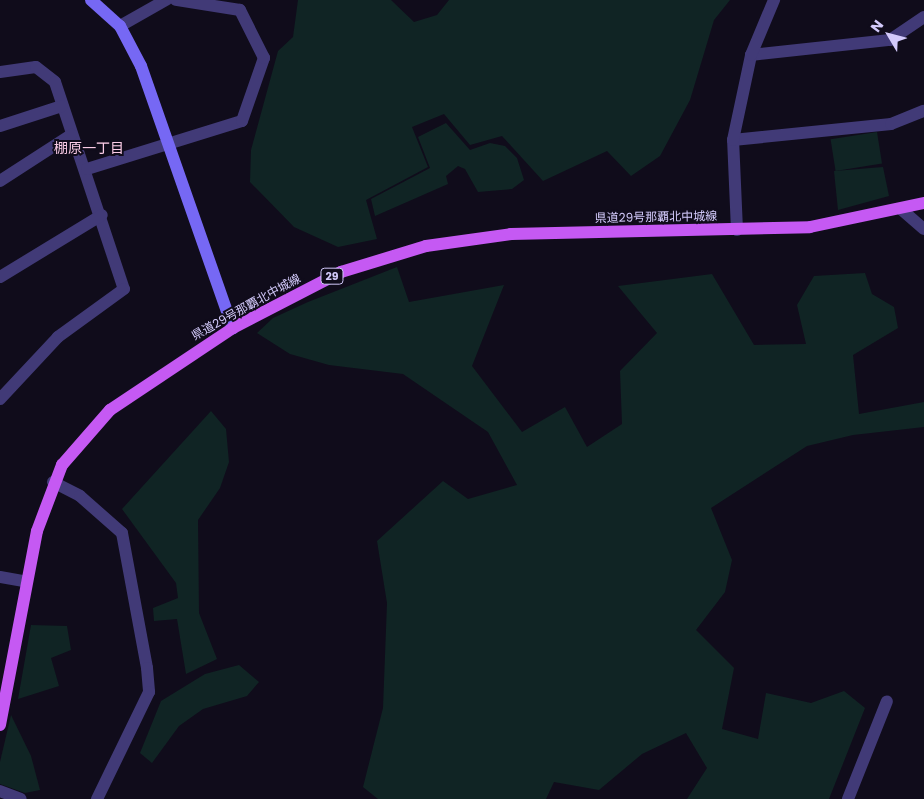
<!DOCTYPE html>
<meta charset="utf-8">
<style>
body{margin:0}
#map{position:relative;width:924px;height:799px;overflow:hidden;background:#100c1b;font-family:Poppins,"Noto Sans JP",sans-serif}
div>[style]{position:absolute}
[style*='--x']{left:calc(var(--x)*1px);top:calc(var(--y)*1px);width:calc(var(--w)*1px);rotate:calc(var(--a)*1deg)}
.green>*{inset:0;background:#102424;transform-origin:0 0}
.street>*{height:12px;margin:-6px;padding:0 6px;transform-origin:6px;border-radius:6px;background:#413a77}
.secondary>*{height:12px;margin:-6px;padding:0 6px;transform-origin:6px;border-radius:6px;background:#7668f4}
.primary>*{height:12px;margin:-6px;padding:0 6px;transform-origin:6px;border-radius:6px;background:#c559f3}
span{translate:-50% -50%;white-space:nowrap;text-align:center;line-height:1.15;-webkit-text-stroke:4px #100c1b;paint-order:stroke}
.shield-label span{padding:1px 4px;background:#100c1b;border:1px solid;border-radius:4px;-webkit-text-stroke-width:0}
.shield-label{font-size:11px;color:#d3cafb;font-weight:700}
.street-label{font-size:12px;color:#d3cafb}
.neighbourhood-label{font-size:14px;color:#fbcce6}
.north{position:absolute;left:864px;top:10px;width:50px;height:50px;-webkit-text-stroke:4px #100c1b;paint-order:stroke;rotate:307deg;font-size:14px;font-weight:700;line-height:20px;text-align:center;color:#d3cafb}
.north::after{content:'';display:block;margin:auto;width:18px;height:22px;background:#d3cafb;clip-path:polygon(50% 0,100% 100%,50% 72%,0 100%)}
</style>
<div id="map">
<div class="green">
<div style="clip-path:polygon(298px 0,391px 0,414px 22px,437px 15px,449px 0,730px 0,714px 20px,690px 100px,660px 156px,631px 176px,607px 151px,543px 181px,502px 136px,470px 145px,444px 114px,412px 127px,428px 167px,366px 200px,377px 239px,338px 247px,294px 227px,250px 182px,251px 150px,278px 51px,293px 37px)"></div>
<div style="clip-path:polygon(446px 123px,470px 150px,490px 143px,505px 146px,517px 158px,524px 180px,512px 189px,478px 192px,465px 169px,458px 166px,446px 176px,448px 184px,375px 216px,371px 199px,430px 168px,418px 137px)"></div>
<div style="left:877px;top:132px;width:32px;height:47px;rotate:81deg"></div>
<div style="clip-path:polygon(883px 167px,889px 196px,838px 210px,834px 171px)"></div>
<div style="clip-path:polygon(397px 267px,409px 302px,504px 285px,472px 366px,522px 432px,565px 407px,587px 447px,622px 424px,620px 371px,657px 333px,618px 286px,712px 274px,754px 345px,806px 344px,797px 305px,814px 276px,865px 273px,872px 294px,894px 307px,898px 328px,853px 355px,859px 414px,924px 402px,924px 427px,853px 435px,807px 446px,711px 508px,732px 560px,725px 592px,696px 630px,734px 668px,722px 729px,758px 739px,766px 693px,811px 703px,844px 691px,865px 708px,829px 799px,687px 799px,707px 768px,686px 733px,642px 754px,599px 790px,554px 782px,546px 799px,378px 799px,363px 787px,383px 708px,387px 603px,377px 541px,443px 481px,468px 499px,517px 485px,488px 432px,403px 374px,329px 365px,290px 354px,257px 333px,273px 318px,308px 302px)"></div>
<div style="clip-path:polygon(211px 411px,226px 429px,229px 462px,220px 488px,198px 520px,199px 613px,217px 659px,186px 674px,177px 619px,154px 621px,153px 608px,178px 598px,176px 583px,122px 509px)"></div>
<div style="clip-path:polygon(31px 625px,67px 626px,71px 650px,51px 658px,59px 686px,18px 699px)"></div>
<div style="clip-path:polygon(239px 665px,259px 682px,247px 696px,203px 709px,179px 726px,152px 763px,140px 753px,161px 701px,205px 674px)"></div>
<div style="clip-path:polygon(11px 715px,31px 756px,40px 790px,25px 793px,0 784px,0 762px)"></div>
</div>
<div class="street">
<div style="--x:120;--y:26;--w:53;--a:-29.5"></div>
<div style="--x:751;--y:55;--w:140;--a:-6.2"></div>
<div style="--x:890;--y:40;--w:41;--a:-34.1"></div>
<div style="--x:0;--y:72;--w:36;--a:-8"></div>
<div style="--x:36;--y:67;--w:24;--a:38"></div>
<div style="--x:55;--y:82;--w:218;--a:71.6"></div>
<div style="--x:124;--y:289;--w:82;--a:144"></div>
<div style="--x:58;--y:337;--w:85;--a:133.1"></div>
<div style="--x:0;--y:126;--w:65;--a:-17.9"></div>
<div style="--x:733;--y:140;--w:159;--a:-5.8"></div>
<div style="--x:891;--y:124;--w:35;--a:-22"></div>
<div style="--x:87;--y:169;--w:162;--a:-17.2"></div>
<div style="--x:242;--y:121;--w:67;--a:-70.8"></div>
<div style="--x:264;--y:58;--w:54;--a:-116.6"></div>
<div style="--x:240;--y:10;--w:65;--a:-171.1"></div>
<div style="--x:0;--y:181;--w:85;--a:-32.9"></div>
<div style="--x:902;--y:210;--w:29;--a:41"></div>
<div style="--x:737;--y:230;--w:90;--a:-92.5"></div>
<div style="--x:733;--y:140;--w:87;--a:-78"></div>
<div style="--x:751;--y:55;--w:60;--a:-67.3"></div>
<div style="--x:0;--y:277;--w:119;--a:-31.3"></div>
<div style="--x:53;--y:482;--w:30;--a:27"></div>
<div style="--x:80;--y:496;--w:56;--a:41.4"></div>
<div style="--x:122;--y:533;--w:137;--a:79.5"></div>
<div style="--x:147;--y:668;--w:24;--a:85"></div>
<div style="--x:149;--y:692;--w:119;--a:115.9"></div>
<div style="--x:0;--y:577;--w:27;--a:10"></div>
<div style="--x:0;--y:791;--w:22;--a:21"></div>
<div style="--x:848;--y:799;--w:105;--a:-68.3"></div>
</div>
<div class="secondary">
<div style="--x:91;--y:0;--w:39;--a:42"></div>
<div style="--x:120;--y:26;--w:45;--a:62.3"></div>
<div style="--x:141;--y:66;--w:278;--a:70.7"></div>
</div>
<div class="primary">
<div style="--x:0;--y:725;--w:197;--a:-79.2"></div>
<div style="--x:37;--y:531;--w:71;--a:-69.3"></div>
<div style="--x:62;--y:465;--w:73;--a:-48.9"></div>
<div style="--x:110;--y:410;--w:148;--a:-33.7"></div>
<div style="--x:233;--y:328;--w:122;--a:-27.4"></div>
<div style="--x:341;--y:272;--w:89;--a:-17"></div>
<div style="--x:426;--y:246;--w:86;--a:-8"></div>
<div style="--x:511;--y:234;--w:299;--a:-1.3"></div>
<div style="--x:810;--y:227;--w:116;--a:-11.9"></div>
</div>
<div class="shield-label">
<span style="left:332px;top:276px">29</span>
</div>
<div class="street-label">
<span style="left:656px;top:217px;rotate:-1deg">県道29号那覇北中城線</span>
<span style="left:246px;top:307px;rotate:-29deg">県道29号那覇北中城線</span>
</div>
<div class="neighbourhood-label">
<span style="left:89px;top:148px">棚原一丁目</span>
</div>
<div class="north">N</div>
</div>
